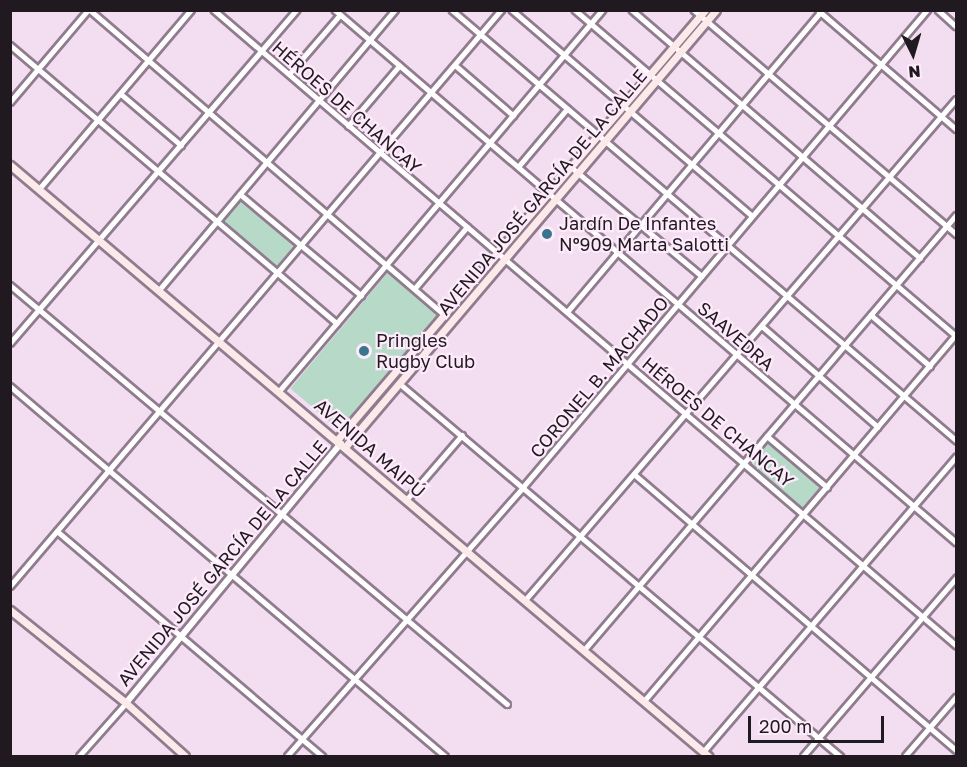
<!DOCTYPE html>
<meta charset="utf-8">
<style>
body{margin:0}
#map{position:relative;width:967px;height:767px;overflow:hidden;background:#f3ddf0;font-family:"Golos Text",sans-serif}
div>[style]{position:absolute}
[style*='--x']{left:calc(var(--x)*1px);top:calc(var(--y)*1px);width:calc(var(--w)*1px);rotate:calc(var(--a)*1deg)}
.green>*{inset:0;background:#b7d9c8;transform-origin:0 0}
.roads{filter:drop-shadow(2px 0 #907c8e) drop-shadow(-2px 0 #907c8e) drop-shadow(0 2px #907c8e) drop-shadow(0 -2px #907c8e)}
.minor>*{height:4.5px;margin:-2.25px;padding:0 2.25px;transform-origin:2.25px;border-radius:2.25px;background:#fff}
.tertiary>*{height:6px;margin:-3px;padding:0 3px;transform-origin:3px;border-radius:3px;background:#fff}
.secondary>*{height:7px;margin:-3.5px;padding:0 3.5px;transform-origin:3.5px;border-radius:3.5px;background:#fceaeb}
.dots>*{width:16px;height:16px;translate:-50% -50%;box-sizing:border-box;border:3px solid #fdebfb;border-radius:50%}
span{translate:-50% -50%;white-space:nowrap;text-align:center;line-height:1.15;-webkit-text-stroke:4.5px #fdebfb;paint-order:stroke}
.street-label{font-size:18px;color:#211920}
.poi-label{font-size:18px;color:#211920}
.left{translate:0 -50%;text-align:left}
.frame{position:absolute;inset:0;border:12px solid #211920;pointer-events:none}
.north{position:absolute;left:883px;top:24px;width:60px;height:60px;-webkit-text-stroke:4px #fdebfb;paint-order:stroke;rotate:175deg;font-size:16px;font-weight:700;line-height:24px;text-align:center;color:#211920}
.north::after{content:'';display:block;margin:auto;width:21px;height:27px;background:#211920;clip-path:polygon(50% 0,100% 100%,50% 72%,0 100%)}
.scale{position:absolute;left:748px;top:716px;width:136px;height:27px;box-sizing:border-box;border:3px solid #211920;border-top:0;padding-left:8px;font-size:18px;line-height:21px;white-space:nowrap;color:#211920;-webkit-text-stroke:4px #fdebfb;paint-order:stroke}
</style>
<div id="map">
<div class="green">
<div style="left:240px;top:198px;width:72px;height:30px;rotate:40deg"></div>
<div style="left:545px;top:201px;width:4px;height:68px;rotate:45deg"></div>
<div style="clip-path:polygon(495px 260px,498px 263px,346px 441px,342px 438px)"></div>
<div style="left:388px;top:272px;width:67px;height:152px;rotate:40deg"></div>
<div style="left:768px;top:440px;width:71px;height:30px;rotate:40deg"></div>
</div>
<div class="roads">
<div class="minor">
<div style="--x:90;--y:10;--w:468;--a:40.7"></div>
<div style="--x:214;--y:10;--w:977;--a:40.56"></div>
<div style="--x:335;--y:10;--w:818;--a:40.59"></div>
<div style="--x:452;--y:10;--w:663;--a:40.47"></div>
<div style="--x:512;--y:10;--w:316;--a:40.6"></div>
<div style="--x:575;--y:10;--w:501;--a:40.55"></div>
<div style="--x:632;--y:10;--w:380;--a:40.7"></div>
<div style="--x:694;--y:10;--w:345;--a:40.5"></div>
<div style="--x:938;--y:10;--w:24;--a:42"></div>
<div style="--x:819;--y:11;--w:181;--a:40.7"></div>
<div style="--x:10;--y:45;--w:429;--a:40.4"></div>
<div style="--x:455;--y:65;--w:77;--a:40.8"></div>
<div style="--x:289;--y:74;--w:78;--a:-49.2"></div>
<div style="--x:121;--y:94;--w:79;--a:40.4"></div>
<div style="--x:10;--y:102;--w:121;--a:-49.7"></div>
<div style="--x:348;--y:126;--w:79;--a:-49.6"></div>
<div style="--x:518;--y:167;--w:76;--a:-49.8"></div>
<div style="--x:571;--y:167;--w:170;--a:39.8"></div>
<div style="--x:39;--y:189;--w:235;--a:-49.7"></div>
<div style="--x:240;--y:194;--w:158;--a:39.9"></div>
<div style="--x:10;--y:285;--w:650;--a:40.13"></div>
<div style="--x:415;--y:288;--w:80;--a:-49.6"></div>
<div style="--x:159;--y:290;--w:366;--a:-49.9"></div>
<div style="--x:567;--y:312;--w:395;--a:-49.8"></div>
<div style="--x:871;--y:315;--w:78;--a:40.8"></div>
<div style="--x:763;--y:327;--w:152;--a:41"></div>
<div style="--x:10;--y:343;--w:439;--a:-49.3"></div>
<div style="--x:399;--y:383;--w:578;--a:40.22"></div>
<div style="--x:10;--y:386;--w:571;--a:40.38"></div>
<div style="--x:280;--y:390;--w:498;--a:-49.7"></div>
<div style="--x:767;--y:436;--w:79;--a:40.4"></div>
<div style="--x:634;--y:474;--w:424;--a:40.6"></div>
<div style="--x:407;--y:499;--w:84;--a:-49.3"></div>
<div style="--x:57;--y:531;--w:348;--a:40.3"></div>
<div style="--x:10;--y:586;--w:757;--a:-49.55"></div>
<div style="--x:526;--y:599;--w:659;--a:-49.3"></div>
<div style="--x:584;--y:650;--w:572;--a:-49.46"></div>
<div style="--x:644;--y:701;--w:481;--a:-49.6"></div>
<div style="--x:703;--y:752;--w:389;--a:-49.4"></div>
<div style="--x:79;--y:756;--w:71;--a:-48.4"></div>
<div style="--x:287;--y:756;--w:358;--a:-48.7"></div>
<div style="--x:523;--y:487;--w:625;--a:-49.74"></div>
<div style="--x:803;--y:756;--w:235;--a:-49.3"></div>
<div style="--x:905;--y:756;--w:78;--a:-49.2"></div>
</div>
<div class="tertiary">
<div style="--x:126;--y:703;--w:337;--a:-50.4"></div>
</div>
<div class="secondary">
<div style="--x:10;--y:165;--w:915;--a:40.25"></div>
<div style="--x:337;--y:440;--w:566;--a:-49.44"></div>
<div style="--x:345;--y:447;--w:573;--a:-49.67"></div>
<div style="--x:10;--y:610;--w:149;--a:38.7"></div>
<div style="--x:126;--y:703;--w:79;--a:41.9"></div>
</div>
</div>
<div class="dots">
<div style="left:547px;top:234px;background:#3a748d"></div>
<div style="left:364px;top:351px;background:#3a748d"></div>
</div>
<div class="street-label">
<span style="left:347px;top:107px;rotate:41deg">HÉROES DE CHANCAY</span>
<span style="left:542px;top:192px;rotate:-50deg">AVENIDA JOSÉ GARCÍA DE LA CALLE</span>
<span style="left:736px;top:336px;rotate:41deg">SAAVEDRA</span>
<span style="left:599px;top:377px;rotate:-50deg">CORONEL B. MACHADO</span>
<span style="left:718px;top:422px;rotate:40deg">HÉROES DE CHANCAY</span>
<span style="left:370px;top:448px;rotate:41deg">AVENIDA MAIPÚ</span>
<span style="left:222px;top:563px;rotate:-50deg">AVENIDA JOSÉ GARCÍA DE LA CALLE</span>
</div>
<div class="poi-label">
<span class="left" style="left:559px;top:234px">Jardín De Infantes<br>Nº909 Marta Salotti</span>
<span class="left" style="left:376px;top:351px">Pringles<br>Rugby Club</span>
</div>
<div class="frame"></div>
<div class="north">N</div>
<div class="scale">200 m</div>
</div>
